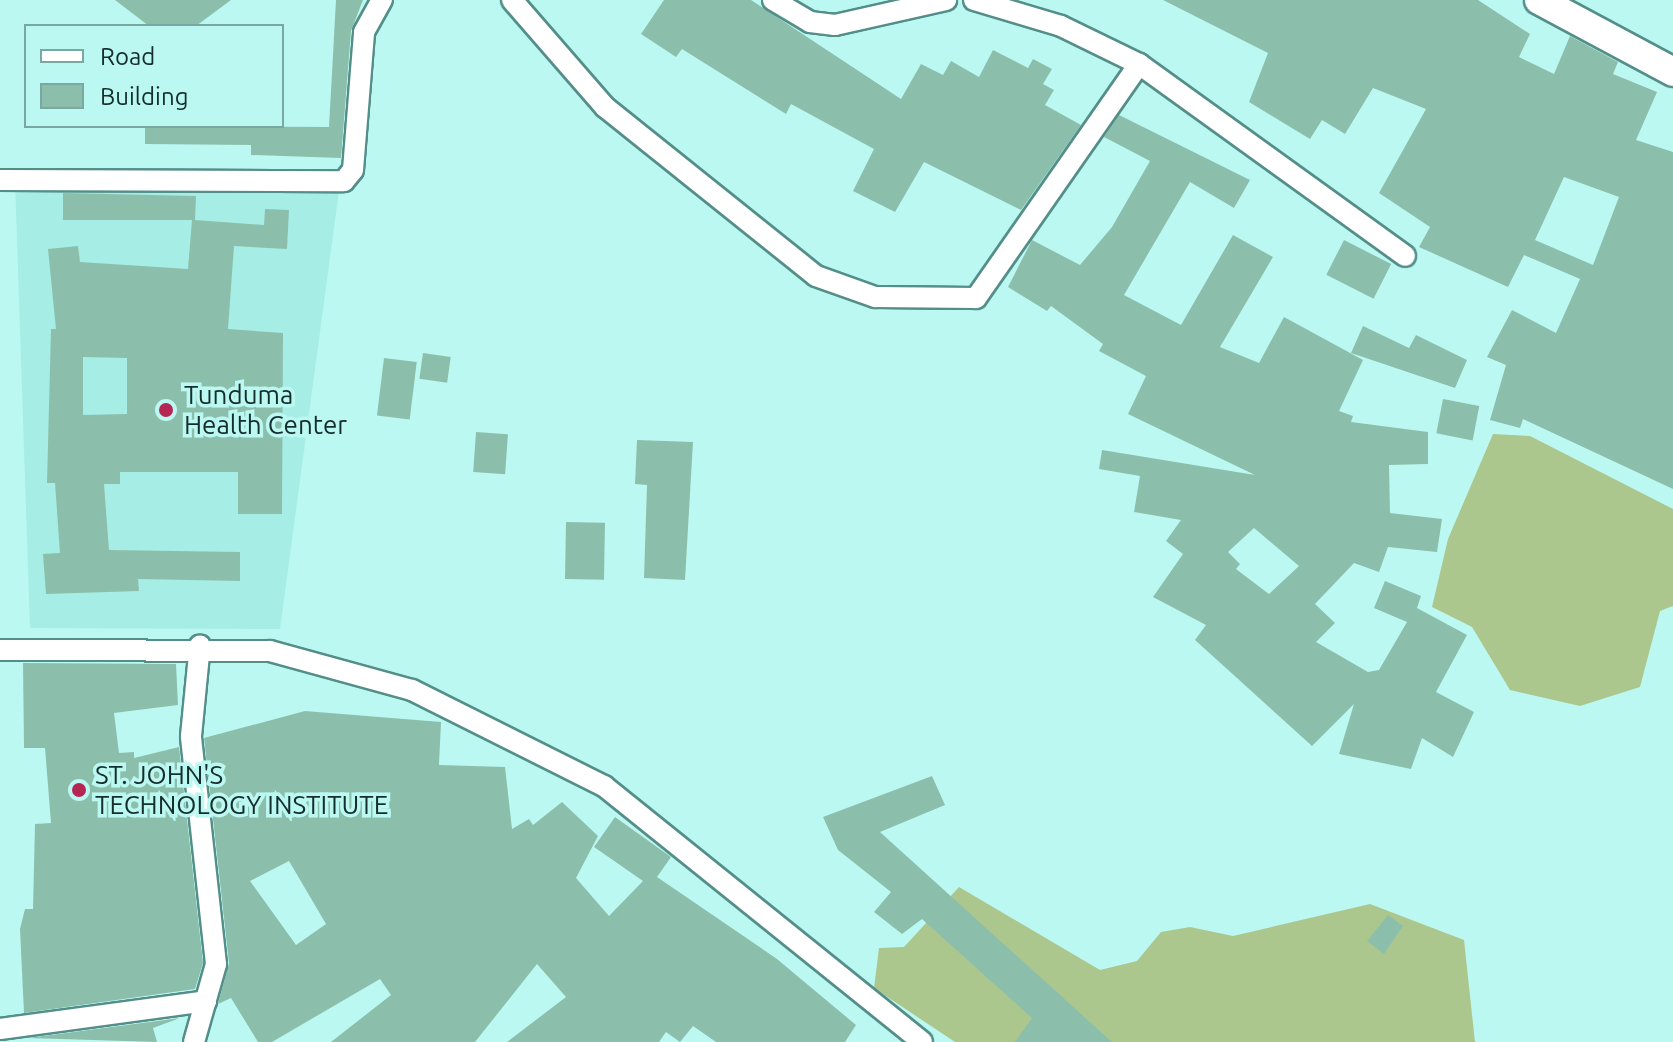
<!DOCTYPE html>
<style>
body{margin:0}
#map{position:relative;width:1673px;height:1042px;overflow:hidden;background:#bcf8f2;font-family:Ubuntu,sans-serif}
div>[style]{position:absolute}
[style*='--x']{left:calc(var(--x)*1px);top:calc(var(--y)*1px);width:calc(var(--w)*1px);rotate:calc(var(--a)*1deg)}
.built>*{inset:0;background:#a6ede6}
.forest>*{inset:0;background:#acc78e}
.building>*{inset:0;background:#8cbfab;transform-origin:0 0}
.roads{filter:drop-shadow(2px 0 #548e89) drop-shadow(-2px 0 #548e89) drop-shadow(0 2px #548e89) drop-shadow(0 -2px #548e89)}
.street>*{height:20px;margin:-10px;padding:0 10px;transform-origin:10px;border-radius:10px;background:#fff}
.secondary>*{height:28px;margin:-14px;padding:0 14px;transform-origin:14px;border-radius:14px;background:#fff}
.dots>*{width:22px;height:22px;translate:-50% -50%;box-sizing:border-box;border:4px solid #bcf8f2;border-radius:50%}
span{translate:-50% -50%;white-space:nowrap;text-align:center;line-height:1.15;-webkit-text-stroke:7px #bcf8f2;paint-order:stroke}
.poi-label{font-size:26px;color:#152d2b}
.left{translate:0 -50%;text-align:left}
.legend{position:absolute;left:24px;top:24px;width:260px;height:104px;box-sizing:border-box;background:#bcf8f2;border:2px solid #79a7a2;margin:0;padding:10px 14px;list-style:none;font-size:24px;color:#152d2b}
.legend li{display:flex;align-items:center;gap:16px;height:40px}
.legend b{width:40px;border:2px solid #79a7a2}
</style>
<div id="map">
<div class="built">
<div style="clip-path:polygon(15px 181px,339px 191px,280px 629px,30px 628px)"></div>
</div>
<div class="forest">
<div style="clip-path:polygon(1493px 434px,1530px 436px,1673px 509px,1673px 606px,1660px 611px,1640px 687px,1580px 706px,1510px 690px,1472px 627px,1432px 607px,1448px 539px)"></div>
<div style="clip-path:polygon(959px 887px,1100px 970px,1137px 961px,1161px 932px,1190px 927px,1233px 936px,1370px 904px,1464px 940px,1475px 1042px,955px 1042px,874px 988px,879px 948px,904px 947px)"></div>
</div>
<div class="building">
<div style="clip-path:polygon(115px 0,231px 0,196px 26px,149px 26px)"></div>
<div style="clip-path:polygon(336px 0,363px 0,351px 31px,341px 158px,251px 155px,251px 145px,145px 144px,145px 126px,329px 127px)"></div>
<div style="clip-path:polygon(664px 0,751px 0,901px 99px,921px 64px,943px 75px,951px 61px,979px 77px,993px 50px,1028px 68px,1033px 59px,1052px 69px,1043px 84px,1054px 90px,1045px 105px,1081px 125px,1021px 210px,924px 162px,895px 212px,853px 191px,874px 149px,791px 104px,786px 114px,682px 49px,676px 57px,641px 34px)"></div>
<div style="clip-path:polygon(evenodd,1163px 0,1478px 0,1530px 34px,1519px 57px,1554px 74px,1570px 36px,1618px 62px,1613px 74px,1657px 92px,1636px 140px,1673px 152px,1673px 489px,1523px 419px,1520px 428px,1490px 420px,1506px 365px,1487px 357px,1512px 310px,1556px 333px,1580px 279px,1524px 255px,1508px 287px,1419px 247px,1430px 227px,1379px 193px,1426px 109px,1373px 88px,1345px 134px,1322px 120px,1310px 139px,1249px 102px,1268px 53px,1163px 0,1564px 177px,1619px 197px,1593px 265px,1535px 240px,1564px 177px)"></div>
<div style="clip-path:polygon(evenodd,1119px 115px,1250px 180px,1234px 208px,1190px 182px,1124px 295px,1181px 325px,1233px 235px,1273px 257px,1220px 347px,1259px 363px,1284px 317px,1363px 360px,1339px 411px,1353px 416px,1351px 422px,1428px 432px,1428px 464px,1389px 465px,1390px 513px,1442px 519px,1437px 552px,1388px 547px,1379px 572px,1354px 563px,1315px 604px,1335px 623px,1316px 642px,1368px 672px,1379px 670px,1407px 622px,1374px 608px,1385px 581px,1421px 596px,1417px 608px,1467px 635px,1436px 692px,1474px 712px,1453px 757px,1422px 738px,1411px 769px,1339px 754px,1354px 704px,1312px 746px,1195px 640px,1206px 625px,1153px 597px,1183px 554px,1166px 541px,1181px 520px,1134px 512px,1140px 476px,1099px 469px,1102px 450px,1255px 475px,1128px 414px,1146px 376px,1099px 351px,1103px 344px,1051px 306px,1047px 311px,1008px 287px,1032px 240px,1080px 265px,1112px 227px,1150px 161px,1104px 137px,1119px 115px,1254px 528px,1299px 566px,1269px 594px,1236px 569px,1240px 564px,1228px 552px,1254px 528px)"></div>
<div style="clip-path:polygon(evenodd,63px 193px,196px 196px,195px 220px,264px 225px,265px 209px,289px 210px,287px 249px,234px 246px,228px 329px,283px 333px,282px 514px,238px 514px,238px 472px,120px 472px,120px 484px,104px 484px,109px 550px,240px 552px,240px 581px,138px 579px,139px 591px,46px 594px,43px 554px,60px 553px,55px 483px,47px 483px,51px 329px,56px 329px,48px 249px,78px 246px,80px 262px,188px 269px,192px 220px,63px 220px,63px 193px,83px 357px,127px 358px,127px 414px,83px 415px,83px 357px)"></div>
<div style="left:1344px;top:240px;width:53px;height:39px;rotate:27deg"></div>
<div style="clip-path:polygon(1363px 326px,1409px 348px,1416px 335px,1467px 360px,1455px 388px,1351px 353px)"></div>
<div style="left:423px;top:353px;width:28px;height:26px;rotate:8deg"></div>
<div style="left:384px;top:358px;width:33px;height:58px;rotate:7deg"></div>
<div style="left:1443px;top:399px;width:37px;height:35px;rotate:11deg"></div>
<div style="left:476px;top:432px;width:32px;height:40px;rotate:4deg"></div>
<div style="clip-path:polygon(637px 440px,693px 442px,685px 580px,644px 578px,647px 485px,635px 484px)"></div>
<div style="left:566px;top:522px;width:39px;height:57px;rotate:1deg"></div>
<div style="clip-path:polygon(23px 663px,176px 664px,178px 705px,114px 713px,119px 753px,134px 752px,134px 758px,179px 747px,203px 963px,195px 989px,24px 1013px,20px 929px,25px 909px,33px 909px,35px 824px,51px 823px,45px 748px,24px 748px)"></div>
<div style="clip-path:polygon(evenodd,305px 711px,441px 722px,439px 765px,505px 767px,512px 829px,529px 819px,533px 825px,562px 802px,598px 836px,576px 878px,609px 916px,643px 881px,594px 847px,615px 817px,671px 857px,657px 877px,777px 959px,856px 1025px,845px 1042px,716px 1042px,693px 1026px,680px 1042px,666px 1032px,659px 1042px,507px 1042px,566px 997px,537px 964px,475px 1042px,331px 1042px,391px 995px,380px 979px,272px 1042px,258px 1042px,231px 998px,218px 1004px,229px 963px,204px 738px,305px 711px,289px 861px,326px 924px,296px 945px,250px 881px,289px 861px)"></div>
<div style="clip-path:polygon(932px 776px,945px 805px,880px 832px,1112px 1042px,1015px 1042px,1032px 1018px,922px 919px,902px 934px,874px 912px,891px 892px,838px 850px,823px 817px)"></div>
<div style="clip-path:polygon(1388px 915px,1403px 926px,1384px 954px,1367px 941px)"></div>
<div style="clip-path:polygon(180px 1018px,153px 1028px,157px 1042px,28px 1038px)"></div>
</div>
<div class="roads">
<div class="street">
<div style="--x:512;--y:0;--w:142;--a:49"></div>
<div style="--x:605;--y:107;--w:270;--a:38.7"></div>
<div style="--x:816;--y:276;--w:63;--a:19.6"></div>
<div style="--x:875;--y:297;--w:101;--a:0.6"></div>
<div style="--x:976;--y:298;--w:285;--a:-55.1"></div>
<div style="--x:773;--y:0;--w:43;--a:30.7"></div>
<div style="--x:810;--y:22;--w:25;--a:7"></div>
<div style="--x:835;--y:25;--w:114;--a:-12.7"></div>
<div style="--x:974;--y:0;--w:91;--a:16.6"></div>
<div style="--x:1061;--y:26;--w:87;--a:26"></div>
<div style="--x:1139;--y:64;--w:328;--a:35.8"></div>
<div style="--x:0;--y:180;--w:344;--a:0.2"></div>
<div style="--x:344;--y:181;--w:14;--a:-51"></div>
<div style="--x:353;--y:170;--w:138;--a:-85.4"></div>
<div style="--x:364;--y:32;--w:37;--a:-61"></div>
<div style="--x:0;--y:650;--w:270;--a:0.2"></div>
<div style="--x:270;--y:651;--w:147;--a:15.4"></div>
<div style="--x:412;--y:690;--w:215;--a:26.6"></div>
<div style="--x:604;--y:786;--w:408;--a:38.8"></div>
<div style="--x:0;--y:1029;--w:208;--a:-7.7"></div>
<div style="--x:194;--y:1042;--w:81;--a:-74.2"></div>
<div style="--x:216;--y:964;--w:229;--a:-96.3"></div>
<div style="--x:191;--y:736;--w:91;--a:-84.4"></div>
</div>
<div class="secondary">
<div style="--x:1539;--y:0;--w:152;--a:28.2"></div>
</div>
</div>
<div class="dots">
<div style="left:166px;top:410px;background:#b62653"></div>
<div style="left:79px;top:790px;background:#b62653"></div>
</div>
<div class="poi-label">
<span class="left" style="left:184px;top:410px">Tunduma<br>Health Center</span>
<span class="left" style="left:95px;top:790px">ST. JOHN'S<br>TECHNOLOGY INSTITUTE</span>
</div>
<ul class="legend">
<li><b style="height:10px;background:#fff"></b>Road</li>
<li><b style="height:22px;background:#8cbfab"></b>Building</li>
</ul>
</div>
